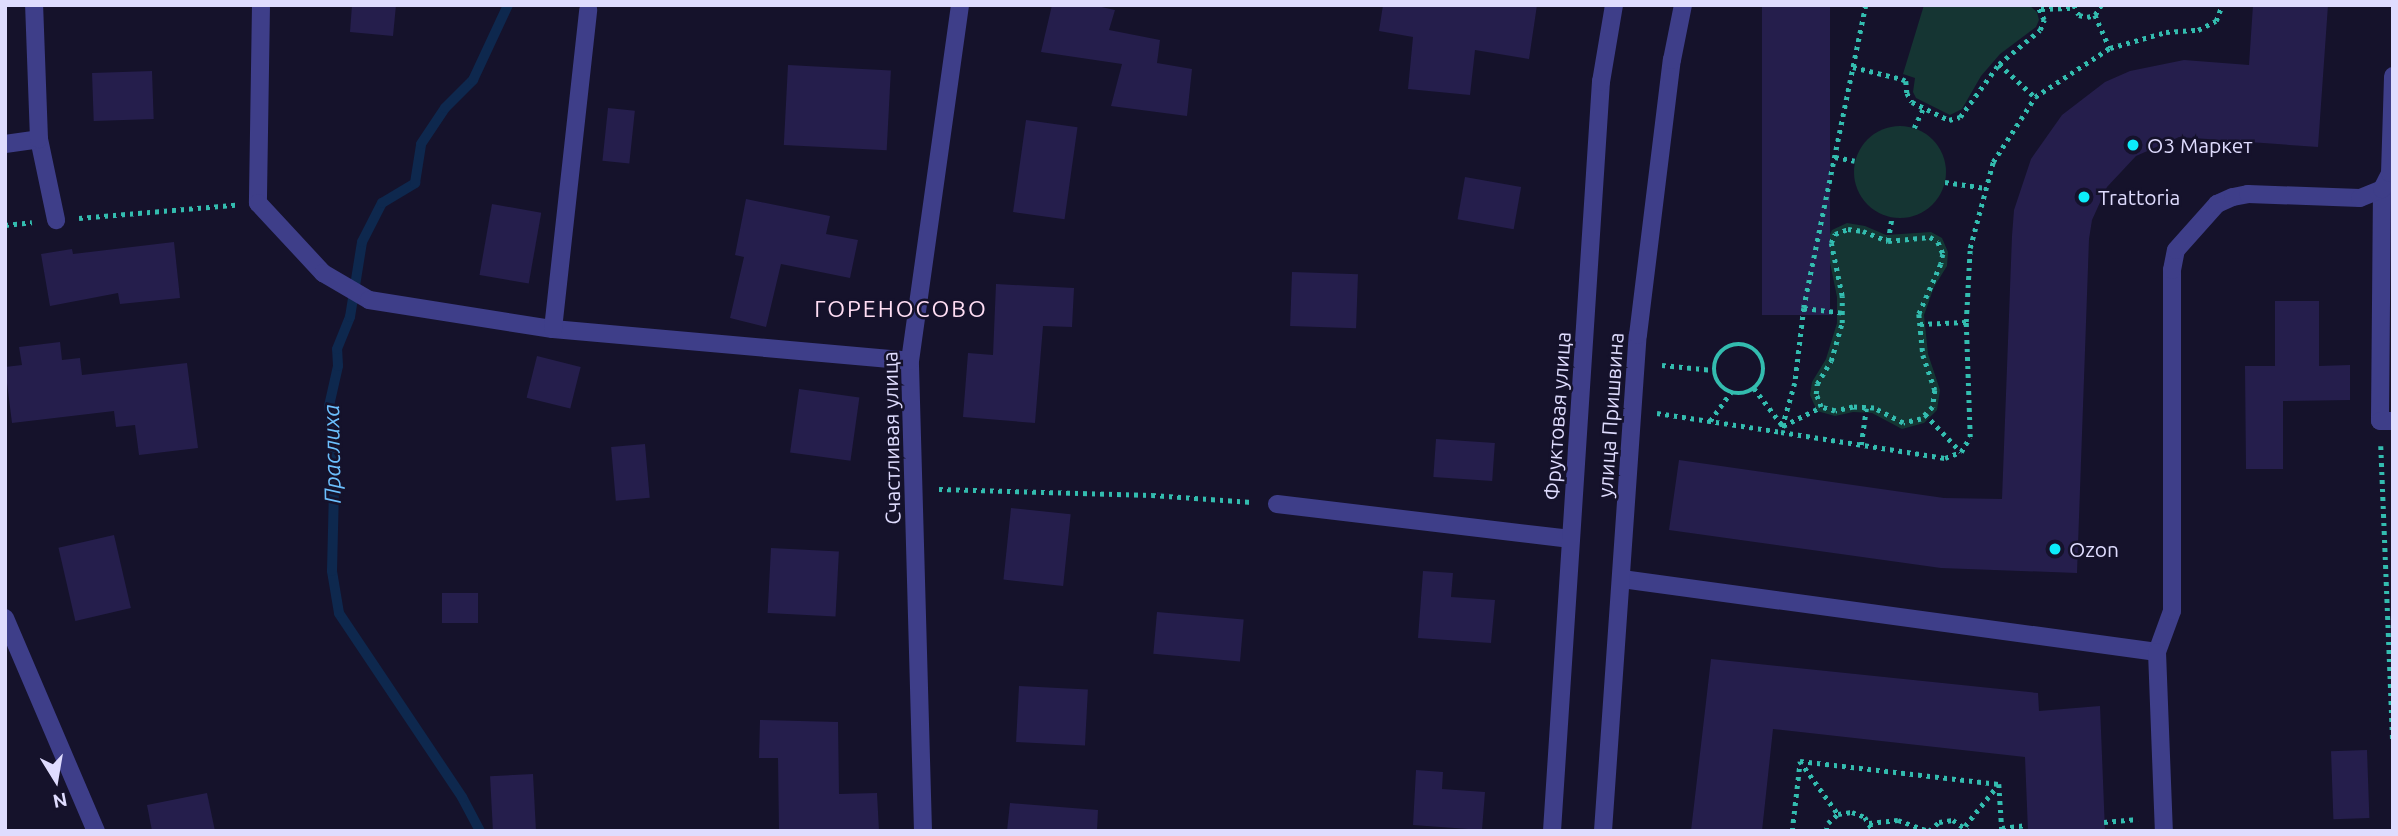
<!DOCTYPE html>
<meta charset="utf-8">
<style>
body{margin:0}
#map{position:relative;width:2398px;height:836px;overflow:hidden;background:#15122b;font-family:Ubuntu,sans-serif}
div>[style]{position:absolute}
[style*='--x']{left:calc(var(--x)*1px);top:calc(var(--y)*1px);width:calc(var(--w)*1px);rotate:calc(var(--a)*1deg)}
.green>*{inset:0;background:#153533}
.round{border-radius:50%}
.stream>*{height:10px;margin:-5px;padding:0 5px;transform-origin:5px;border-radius:5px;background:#0e284e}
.building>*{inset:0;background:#251e4c;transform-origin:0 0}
.path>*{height:4.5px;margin-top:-2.25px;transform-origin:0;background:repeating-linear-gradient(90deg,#33bcaf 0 3.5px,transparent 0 8.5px)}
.path>.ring{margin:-2.25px;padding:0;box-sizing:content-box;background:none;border:4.5px solid #33bcaf;border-radius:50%}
.lane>*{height:18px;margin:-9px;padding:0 9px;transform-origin:9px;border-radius:9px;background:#3e3e89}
.street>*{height:18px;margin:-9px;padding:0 9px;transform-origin:9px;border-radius:9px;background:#3e3e89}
.dots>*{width:19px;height:19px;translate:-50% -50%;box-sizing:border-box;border:4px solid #15122b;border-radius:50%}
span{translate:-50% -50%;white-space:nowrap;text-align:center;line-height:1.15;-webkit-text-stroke:5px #15122b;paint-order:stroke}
.poi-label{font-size:21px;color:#dfdcfe}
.left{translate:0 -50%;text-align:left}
.street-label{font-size:21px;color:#dfdcfe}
.neighbourhood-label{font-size:23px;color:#ffdef4;letter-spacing:2px}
.water-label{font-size:23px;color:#6cbffd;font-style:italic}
.frame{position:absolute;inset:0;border:7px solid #dfdcfe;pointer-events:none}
.north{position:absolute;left:21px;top:745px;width:70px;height:70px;-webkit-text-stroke:5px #15122b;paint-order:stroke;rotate:169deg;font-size:19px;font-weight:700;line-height:28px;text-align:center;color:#dfdcfe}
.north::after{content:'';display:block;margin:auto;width:24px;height:32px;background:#dfdcfe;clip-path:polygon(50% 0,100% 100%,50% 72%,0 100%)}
</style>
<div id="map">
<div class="green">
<div style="clip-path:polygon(1924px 5px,2029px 5px,2037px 12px,2039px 20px,2036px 27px,2000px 54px,1981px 76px,1962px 109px,1950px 115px,1916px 98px,1913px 92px,1915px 78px,1903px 74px)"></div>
<div class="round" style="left:1854px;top:126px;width:92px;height:92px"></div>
<div style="clip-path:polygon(1847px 223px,1865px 226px,1886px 235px,1931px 232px,1942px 238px,1948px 252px,1947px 266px,1934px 287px,1924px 315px,1928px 354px,1940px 390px,1937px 410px,1924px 423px,1902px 429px,1872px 413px,1853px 412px,1835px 416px,1817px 411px,1810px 395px,1812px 382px,1826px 359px,1837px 323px,1837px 297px,1826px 243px,1832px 230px)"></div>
</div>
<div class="stream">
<div style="--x:480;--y:831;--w:38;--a:-118"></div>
<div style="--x:462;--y:797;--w:221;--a:-123.8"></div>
<div style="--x:339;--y:613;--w:43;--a:-99.5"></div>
<div style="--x:332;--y:571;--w:124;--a:-88.6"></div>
<div style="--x:335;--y:447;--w:41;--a:-98.3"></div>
<div style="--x:329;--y:406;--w:41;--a:-77.3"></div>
<div style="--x:338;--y:366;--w:17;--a:-93"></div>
<div style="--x:337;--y:349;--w:35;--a:-68"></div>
<div style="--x:350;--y:317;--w:76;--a:-80.9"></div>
<div style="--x:362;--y:242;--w:44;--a:-62.9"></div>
<div style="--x:382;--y:203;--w:39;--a:-31"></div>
<div style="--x:415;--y:183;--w:39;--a:-81"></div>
<div style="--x:421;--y:144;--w:43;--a:-56.3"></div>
<div style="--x:445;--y:108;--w:40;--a:-45"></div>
<div style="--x:473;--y:80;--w:83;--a:-65"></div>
</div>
<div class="building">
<div style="clip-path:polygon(352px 5px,396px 5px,393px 36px,350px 32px)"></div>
<div style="clip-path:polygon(1052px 5px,1093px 5px,1115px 10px,1109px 30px,1160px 40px,1157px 63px,1192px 69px,1187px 116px,1111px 106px,1122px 64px,1041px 52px)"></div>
<div style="clip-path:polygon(1383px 5px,1537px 5px,1529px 59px,1475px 50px,1470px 95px,1408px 89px,1413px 37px,1379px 31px)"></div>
<div style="left:1762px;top:5px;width:68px;height:310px"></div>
<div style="clip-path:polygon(2253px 5px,2328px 5px,2318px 147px,2179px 137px,2136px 156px,2107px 187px,2092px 220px,2089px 239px,2077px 573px,1941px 568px,1669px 530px,1679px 460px,1944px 498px,2002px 499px,2012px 236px,2014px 210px,2031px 159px,2062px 115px,2105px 82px,2130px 71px,2184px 60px,2249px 65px)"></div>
<div style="left:788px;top:65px;width:103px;height:80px;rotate:3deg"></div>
<div style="left:152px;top:71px;width:48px;height:60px;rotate:88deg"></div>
<div style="left:608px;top:108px;width:27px;height:53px;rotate:6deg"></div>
<div style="left:1026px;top:120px;width:52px;height:93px;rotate:8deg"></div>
<div style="left:1465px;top:177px;width:57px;height:43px;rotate:10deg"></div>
<div style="clip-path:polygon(746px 199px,830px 216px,826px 234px,858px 240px,850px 278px,781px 264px,766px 327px,730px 318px,744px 257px,735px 255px)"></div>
<div style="left:492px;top:204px;width:50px;height:72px;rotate:10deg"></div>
<div style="clip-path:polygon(174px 242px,180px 298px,120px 304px,118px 293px,50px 306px,41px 254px,72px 249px,73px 254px)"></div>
<div style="left:1292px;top:272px;width:66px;height:54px;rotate:2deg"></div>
<div style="clip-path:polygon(996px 284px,1074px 288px,1072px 327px,1043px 326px,1035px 423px,963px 417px,968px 353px,993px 355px)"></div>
<div style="clip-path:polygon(2275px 301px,2319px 301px,2319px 366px,2350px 365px,2350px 400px,2283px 401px,2283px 469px,2246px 469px,2245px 366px,2275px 366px)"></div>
<div style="clip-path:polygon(60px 342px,62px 360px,80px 358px,82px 375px,187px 363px,198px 448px,139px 455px,135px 425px,116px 427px,114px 411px,12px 423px,5px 367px,22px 365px,19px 347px)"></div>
<div style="left:537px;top:356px;width:45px;height:43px;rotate:14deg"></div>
<div style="left:799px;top:389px;width:61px;height:64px;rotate:8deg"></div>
<div style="left:1436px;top:439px;width:59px;height:38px;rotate:4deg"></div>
<div style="left:645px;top:444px;width:54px;height:34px;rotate:85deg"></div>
<div style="left:1011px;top:508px;width:60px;height:72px;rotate:6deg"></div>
<div style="left:114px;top:535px;width:75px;height:57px;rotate:77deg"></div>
<div style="left:771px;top:548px;width:68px;height:65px;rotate:3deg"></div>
<div style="clip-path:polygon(1423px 571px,1453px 573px,1451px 597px,1495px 600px,1491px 643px,1418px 638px)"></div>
<div style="left:442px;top:593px;width:36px;height:30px"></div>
<div style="left:1157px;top:612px;width:87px;height:42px;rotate:5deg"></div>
<div style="clip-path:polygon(1711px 659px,2038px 693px,2039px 711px,2100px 706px,2105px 831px,2028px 831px,2025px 757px,1773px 729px,1762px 831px,1691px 831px)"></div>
<div style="left:1019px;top:686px;width:69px;height:56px;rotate:3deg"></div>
<div style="clip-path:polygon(760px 720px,838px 722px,839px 794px,877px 793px,879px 831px,779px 831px,778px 758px,759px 758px)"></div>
<div style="left:2367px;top:750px;width:68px;height:36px;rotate:88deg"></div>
<div style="clip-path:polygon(1416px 770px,1443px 772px,1442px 789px,1485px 792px,1482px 830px,1413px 825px)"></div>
<div style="left:533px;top:774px;width:55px;height:43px;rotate:87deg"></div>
<div style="clip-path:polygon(207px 793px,215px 831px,152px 831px,147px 805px)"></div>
<div style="clip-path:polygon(1010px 803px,1098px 810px,1097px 831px,1007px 831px)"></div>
</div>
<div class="path">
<div style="--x:1866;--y:5;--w:309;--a:101.6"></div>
<div style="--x:1804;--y:308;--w:76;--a:96.8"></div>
<div style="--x:1795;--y:383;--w:51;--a:105.9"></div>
<div style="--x:1781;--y:432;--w:166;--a:9"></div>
<div style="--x:1945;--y:458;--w:17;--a:-21"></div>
<div style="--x:1961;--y:452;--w:17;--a:-59"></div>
<div style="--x:1970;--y:437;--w:115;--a:-92"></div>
<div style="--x:1966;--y:322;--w:74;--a:-86.9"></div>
<div style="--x:1970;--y:248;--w:89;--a:-75"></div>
<div style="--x:1993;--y:162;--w:77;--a:-57.1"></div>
<div style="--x:2035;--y:97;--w:90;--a:-33.2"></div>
<div style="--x:2110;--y:48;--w:58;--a:-15.9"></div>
<div style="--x:2166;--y:32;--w:32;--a:-4"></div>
<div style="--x:2198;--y:30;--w:20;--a:-27"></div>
<div style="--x:2216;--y:21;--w:17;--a:-69"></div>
<div style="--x:2074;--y:5;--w:11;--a:63"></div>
<div style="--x:2079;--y:15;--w:8;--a:14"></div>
<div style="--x:2087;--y:17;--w:8;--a:-14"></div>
<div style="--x:2095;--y:15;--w:12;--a:-59"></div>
<div style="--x:2041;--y:9;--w:33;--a:-2"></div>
<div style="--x:2095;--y:15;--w:36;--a:66"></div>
<div style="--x:1999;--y:64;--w:49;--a:42.5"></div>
<div style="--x:1853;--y:67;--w:50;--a:13.8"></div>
<div style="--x:1902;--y:79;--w:4;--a:27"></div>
<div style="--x:1906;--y:81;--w:12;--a:85"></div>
<div style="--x:1907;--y:93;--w:10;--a:61"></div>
<div style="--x:1912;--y:102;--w:41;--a:25.9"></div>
<div style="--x:1949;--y:120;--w:11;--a:-15"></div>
<div style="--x:1960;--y:117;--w:66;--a:-53.7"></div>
<div style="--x:1999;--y:64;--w:53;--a:-39.7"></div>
<div style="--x:2040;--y:30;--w:11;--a:-68"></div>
<div style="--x:2044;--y:20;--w:17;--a:-115"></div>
<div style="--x:1914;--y:128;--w:23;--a:-65"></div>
<div style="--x:1835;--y:157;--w:20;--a:11"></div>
<div style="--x:1945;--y:182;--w:41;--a:8.3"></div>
<div style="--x:79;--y:218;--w:157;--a:-4.8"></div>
<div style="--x:5;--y:225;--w:27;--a:-6"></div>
<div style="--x:1848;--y:229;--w:15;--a:8"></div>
<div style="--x:1863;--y:231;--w:27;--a:22"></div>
<div style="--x:1888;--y:241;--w:42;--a:-5.4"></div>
<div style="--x:1930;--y:237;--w:9;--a:32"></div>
<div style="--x:1938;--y:242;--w:13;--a:67"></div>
<div style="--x:1943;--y:254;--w:10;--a:101"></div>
<div style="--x:1941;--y:264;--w:55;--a:113.7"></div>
<div style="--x:1919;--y:314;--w:41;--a:84.4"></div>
<div style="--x:1923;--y:355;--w:37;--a:71"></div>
<div style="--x:1935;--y:390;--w:17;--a:97"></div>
<div style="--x:1933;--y:407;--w:17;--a:135"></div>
<div style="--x:1921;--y:419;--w:18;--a:167"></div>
<div style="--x:1903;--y:423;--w:33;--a:-153"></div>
<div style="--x:1874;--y:408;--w:21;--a:-177"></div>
<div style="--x:1853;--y:407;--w:18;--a:167"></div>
<div style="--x:1835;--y:411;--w:15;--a:-164"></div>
<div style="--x:1821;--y:407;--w:14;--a:-111"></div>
<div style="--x:1816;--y:394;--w:10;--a:-84"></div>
<div style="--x:1817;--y:384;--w:27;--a:-59"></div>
<div style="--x:1831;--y:361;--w:40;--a:-74"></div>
<div style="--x:1842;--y:323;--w:27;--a:-90"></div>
<div style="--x:1842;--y:296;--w:54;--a:-101.7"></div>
<div style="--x:1831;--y:243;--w:10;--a:-66"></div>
<div style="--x:1835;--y:234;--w:14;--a:-21"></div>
<div style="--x:1888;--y:241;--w:24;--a:-81"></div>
<div style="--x:1804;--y:308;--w:38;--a:7"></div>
<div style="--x:1920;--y:324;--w:46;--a:-2.5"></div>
<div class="ring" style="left:1714px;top:344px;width:45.5px;height:45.5px"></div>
<div style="--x:1662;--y:365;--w:51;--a:5.6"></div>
<div style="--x:1754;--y:388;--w:48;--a:52.7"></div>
<div style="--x:1783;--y:426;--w:42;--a:-26.6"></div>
<div style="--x:1657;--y:413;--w:125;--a:8.7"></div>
<div style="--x:1925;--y:414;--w:52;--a:46.5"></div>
<div style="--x:1710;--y:421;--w:36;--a:-54"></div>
<div style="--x:1861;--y:445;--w:37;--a:-82"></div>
<div style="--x:2381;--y:446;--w:293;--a:87.7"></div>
<div style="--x:939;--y:489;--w:213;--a:1.6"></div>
<div style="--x:1152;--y:495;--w:100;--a:4"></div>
<div style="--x:1800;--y:761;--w:65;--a:54.4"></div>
<div style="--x:2104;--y:822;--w:34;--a:-5"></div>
<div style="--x:1869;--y:823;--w:29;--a:-6"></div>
<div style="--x:1898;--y:820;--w:32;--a:20"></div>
<div style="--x:1965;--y:826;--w:53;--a:-51.2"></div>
<div style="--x:2002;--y:828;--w:25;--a:-7"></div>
<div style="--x:1792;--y:831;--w:70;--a:-83.5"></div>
<div style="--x:1800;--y:761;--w:200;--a:6.6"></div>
<div style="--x:1999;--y:784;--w:47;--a:86.3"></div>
<div style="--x:1826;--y:831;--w:8;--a:-76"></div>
<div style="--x:1828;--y:823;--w:13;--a:-42"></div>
<div style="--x:1838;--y:814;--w:14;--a:-8"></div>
<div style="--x:1852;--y:812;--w:14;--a:21"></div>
<div style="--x:1865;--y:817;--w:16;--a:60"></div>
<div style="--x:1929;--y:831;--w:13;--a:-42"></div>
<div style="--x:1939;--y:822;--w:14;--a:-8"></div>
<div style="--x:1953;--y:820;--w:19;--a:35"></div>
</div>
<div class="lane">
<div style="--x:261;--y:5;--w:198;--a:90.9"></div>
<div style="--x:258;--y:203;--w:96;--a:47.1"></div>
<div style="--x:323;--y:273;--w:53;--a:30.4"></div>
<div style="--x:369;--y:300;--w:186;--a:9"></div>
<div style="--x:553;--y:329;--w:358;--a:5.1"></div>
<div style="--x:39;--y:139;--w:83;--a:78.1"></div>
<div style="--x:2382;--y:189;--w:232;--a:90.5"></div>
<div style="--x:2380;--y:421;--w:13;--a:0"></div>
<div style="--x:553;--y:329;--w:321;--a:-83.7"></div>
<div style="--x:1277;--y:504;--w:296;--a:6.8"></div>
<div style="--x:1622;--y:579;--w:540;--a:7.77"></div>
<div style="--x:2157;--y:652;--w:44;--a:-69.9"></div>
<div style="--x:2172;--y:611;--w:341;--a:-90"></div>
<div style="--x:2172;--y:270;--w:20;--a:-79"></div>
<div style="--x:2176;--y:250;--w:62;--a:-48.3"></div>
<div style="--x:2217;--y:204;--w:17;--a:-24"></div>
<div style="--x:2233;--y:197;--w:15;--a:-11"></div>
<div style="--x:2248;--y:194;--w:112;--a:2"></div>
<div style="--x:2360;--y:198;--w:24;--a:-22"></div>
<div style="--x:2382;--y:189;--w:18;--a:-63"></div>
<div style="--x:2390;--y:173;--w:97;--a:-88.2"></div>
<div style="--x:2157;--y:652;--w:179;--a:87.8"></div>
</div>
<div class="street">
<div style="--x:5;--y:144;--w:34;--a:-8"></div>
<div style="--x:39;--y:139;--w:134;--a:-92.1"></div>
<div style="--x:5;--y:618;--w:232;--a:66.9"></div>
<div style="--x:923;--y:831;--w:470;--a:-91.6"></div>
<div style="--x:910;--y:361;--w:359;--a:-82"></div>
<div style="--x:1552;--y:831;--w:751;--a:-86.26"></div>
<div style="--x:1601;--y:82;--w:78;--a:-80.4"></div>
<div style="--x:1603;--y:831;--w:497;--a:-86"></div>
<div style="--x:1638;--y:335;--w:277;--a:-83"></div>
<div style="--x:1672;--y:60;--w:56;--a:-78.7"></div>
</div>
<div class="dots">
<div style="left:2133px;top:145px;background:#0cecfb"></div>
<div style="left:2084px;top:197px;background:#0cecfb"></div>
<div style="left:2055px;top:549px;background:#0cecfb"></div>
</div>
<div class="poi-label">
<span class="left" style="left:2147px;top:145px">О3 Маркет</span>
<span class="left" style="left:2098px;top:197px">Trattoria</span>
<span class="left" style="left:2069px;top:549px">Ozon</span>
</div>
<div class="street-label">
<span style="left:1610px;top:415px;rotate:-86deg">улица Пришвина</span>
<span style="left:1557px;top:416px;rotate:-86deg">Фруктовая улица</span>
<span style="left:891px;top:438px;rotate:-91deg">Счастливая улица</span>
</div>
<div class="neighbourhood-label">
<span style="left:901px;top:309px">ГОРЕНОСОВО</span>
</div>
<div class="water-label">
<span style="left:332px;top:454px;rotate:-91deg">Праслиха</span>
</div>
<div class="frame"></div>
<div class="north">N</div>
</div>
